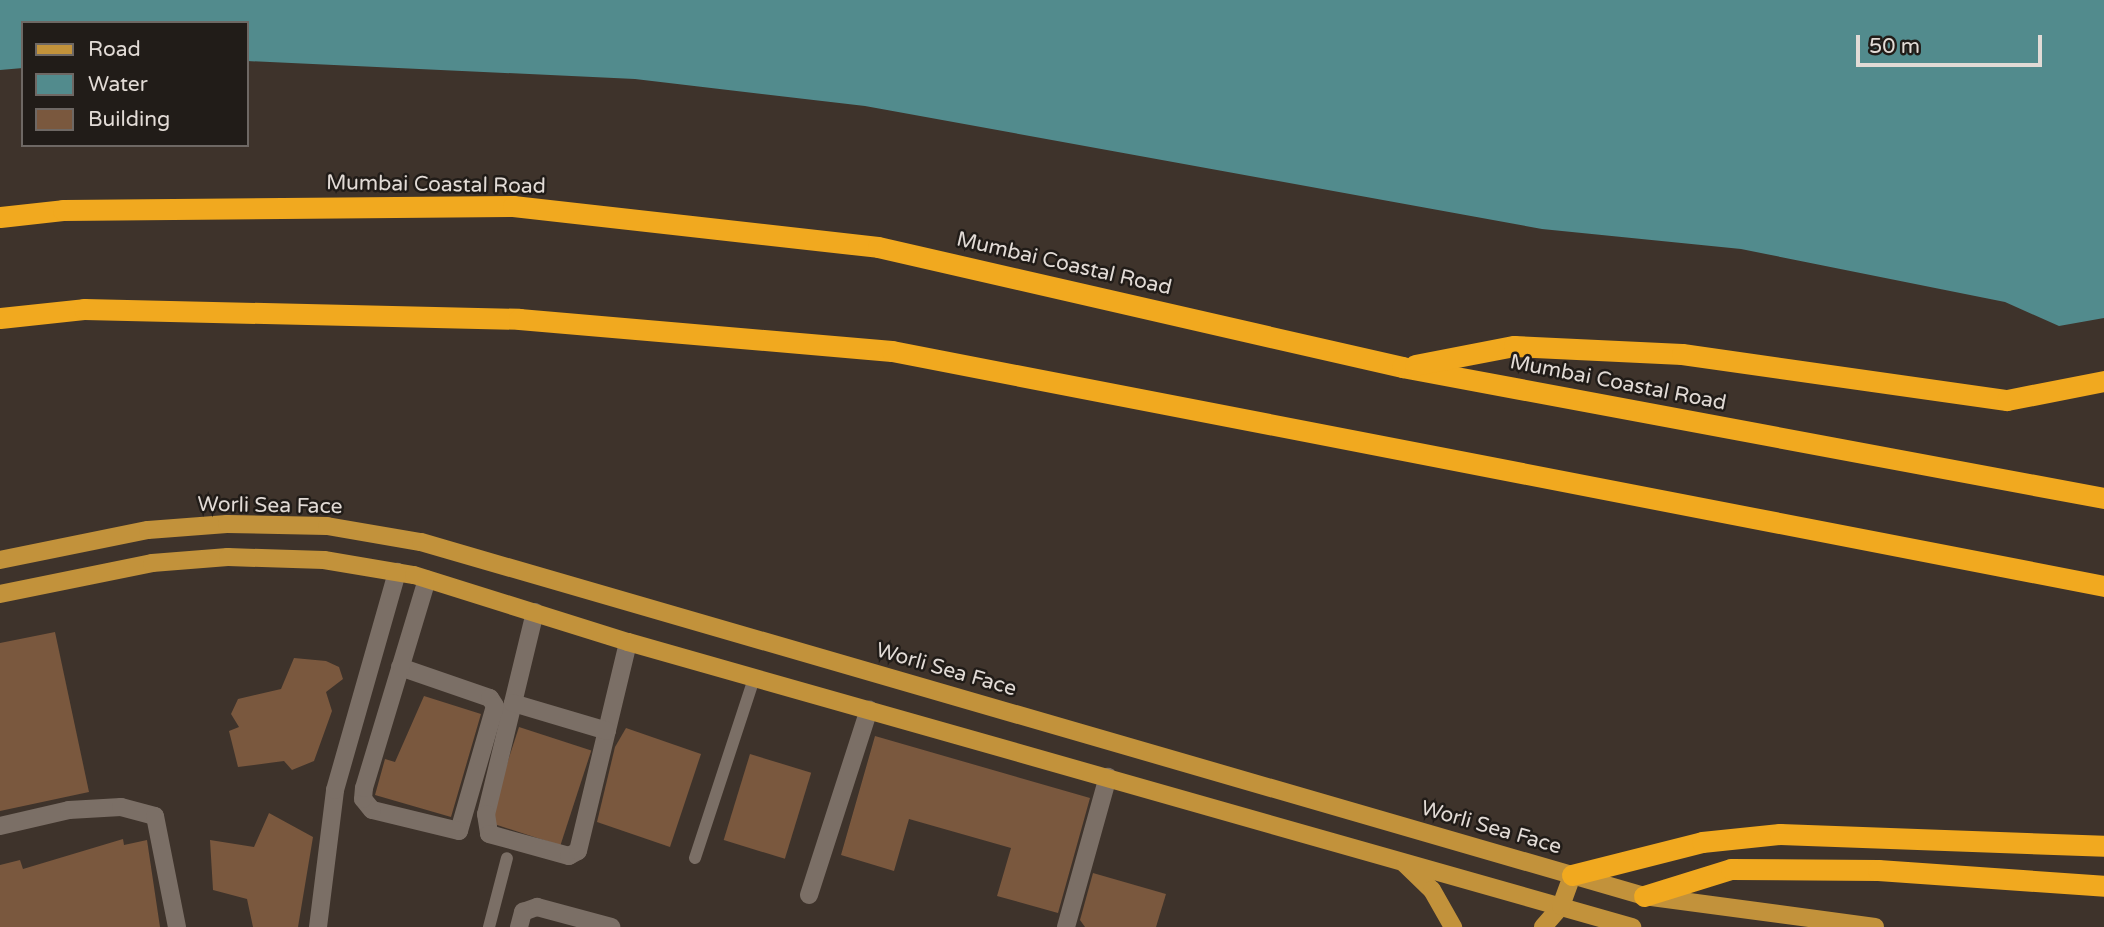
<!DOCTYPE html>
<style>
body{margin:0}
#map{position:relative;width:2104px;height:927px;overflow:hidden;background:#3e332b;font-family:"Varela Round",sans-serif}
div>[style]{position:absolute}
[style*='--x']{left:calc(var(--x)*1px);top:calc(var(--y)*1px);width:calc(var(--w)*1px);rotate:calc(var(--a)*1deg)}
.water>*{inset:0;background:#528b8d}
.building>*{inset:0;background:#7a583e;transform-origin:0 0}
.lane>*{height:12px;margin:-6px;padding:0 6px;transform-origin:6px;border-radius:6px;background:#7b6f66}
.street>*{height:18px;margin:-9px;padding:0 9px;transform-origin:9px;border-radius:9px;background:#7b6f66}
.primary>*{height:18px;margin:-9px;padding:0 9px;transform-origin:9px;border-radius:9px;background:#c2923b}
.highway>*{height:21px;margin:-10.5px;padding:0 10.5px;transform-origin:10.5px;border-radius:10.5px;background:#f1a91f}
span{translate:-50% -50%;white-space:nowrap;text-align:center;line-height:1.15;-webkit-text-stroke:5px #211c18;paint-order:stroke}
.street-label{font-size:21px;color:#e2dbd6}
.legend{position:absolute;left:21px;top:21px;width:228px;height:126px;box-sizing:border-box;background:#211c18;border:2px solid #6e6864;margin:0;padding:9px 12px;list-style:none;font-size:21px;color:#e2dbd6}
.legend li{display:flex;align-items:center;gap:14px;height:35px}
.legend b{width:35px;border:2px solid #6e6864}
.scale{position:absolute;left:1856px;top:35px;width:186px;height:32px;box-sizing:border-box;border:4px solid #e2dbd6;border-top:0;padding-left:9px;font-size:21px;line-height:24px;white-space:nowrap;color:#e2dbd6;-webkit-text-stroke:5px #211c18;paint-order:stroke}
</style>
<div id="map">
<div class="water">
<div style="clip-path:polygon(0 0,2104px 0,2104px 318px,2059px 326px,2005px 302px,1741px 249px,1542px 229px,865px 106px,635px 79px,247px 61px,247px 23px,23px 23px,23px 68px,0 70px)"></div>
</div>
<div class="building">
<div style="clip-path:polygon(55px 632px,89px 792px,0 811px,0 643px)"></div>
<div style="clip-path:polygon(294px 658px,326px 661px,339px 667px,343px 679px,326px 692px,332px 711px,314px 761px,292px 770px,284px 761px,238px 767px,229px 731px,239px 727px,231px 714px,238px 699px,281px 689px)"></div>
<div style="clip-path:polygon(424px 696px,481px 714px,451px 817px,375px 795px,385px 759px,395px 762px)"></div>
<div style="left:519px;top:727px;width:76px;height:100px;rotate:18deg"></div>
<div style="clip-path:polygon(626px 728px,701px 754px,670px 847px,597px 822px,615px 747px)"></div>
<div style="clip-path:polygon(875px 736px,1090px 798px,1058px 913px,997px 896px,1011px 848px,909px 819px,894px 871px,841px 855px)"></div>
<div style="left:750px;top:754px;width:64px;height:90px;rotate:17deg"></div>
<div style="clip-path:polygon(269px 813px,313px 837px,298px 927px,253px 927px,247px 899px,213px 890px,210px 840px,254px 847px)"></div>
<div style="clip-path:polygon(123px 839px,124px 845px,147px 840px,160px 927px,0 927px,0 865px,20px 860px,23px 869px)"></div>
<div style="clip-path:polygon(1093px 873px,1166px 894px,1156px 927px,1085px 927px,1080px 920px)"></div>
</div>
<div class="lane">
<div style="--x:695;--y:858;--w:192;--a:-71.8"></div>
<div style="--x:489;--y:927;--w:71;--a:-75.4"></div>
</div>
<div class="street">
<div style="--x:535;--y:612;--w:208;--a:103.6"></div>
<div style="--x:486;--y:814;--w:20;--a:81"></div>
<div style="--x:489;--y:834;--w:83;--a:15.4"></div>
<div style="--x:569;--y:856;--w:10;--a:-29"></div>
<div style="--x:578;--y:851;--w:215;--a:-76.5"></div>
<div style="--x:400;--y:667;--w:95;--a:19"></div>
<div style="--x:490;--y:698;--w:9;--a:58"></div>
<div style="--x:495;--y:706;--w:130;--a:106.1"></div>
<div style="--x:459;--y:831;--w:89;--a:-166.4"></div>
<div style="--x:372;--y:810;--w:14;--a:-129"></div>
<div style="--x:363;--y:799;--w:11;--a:-85"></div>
<div style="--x:364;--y:788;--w:218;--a:-73.2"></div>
<div style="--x:513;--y:703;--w:98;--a:16.6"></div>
<div style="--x:0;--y:826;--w:71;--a:-13.1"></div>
<div style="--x:69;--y:810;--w:52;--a:-3.3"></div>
<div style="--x:121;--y:807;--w:35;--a:15"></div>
<div style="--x:155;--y:816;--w:113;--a:78.8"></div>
<div style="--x:809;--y:895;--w:195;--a:-72.1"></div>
<div style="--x:318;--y:927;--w:138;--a:-82.9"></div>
<div style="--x:335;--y:790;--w:227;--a:-74.1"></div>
<div style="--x:519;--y:927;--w:16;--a:-75"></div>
<div style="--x:523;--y:912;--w:15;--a:-20"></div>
<div style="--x:537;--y:907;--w:77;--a:15.1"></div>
<div style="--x:1066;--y:927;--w:156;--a:-74.4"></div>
</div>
<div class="primary">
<div style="--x:0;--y:560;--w:151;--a:-11.5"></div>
<div style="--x:148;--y:530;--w:79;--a:-4.3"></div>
<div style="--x:227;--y:524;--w:100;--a:1.1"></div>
<div style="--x:327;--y:526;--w:95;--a:9.7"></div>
<div style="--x:421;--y:542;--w:1273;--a:16.14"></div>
<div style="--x:1644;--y:896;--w:233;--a:7.6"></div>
<div style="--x:0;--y:594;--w:155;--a:-11.5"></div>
<div style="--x:152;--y:563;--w:76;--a:-4.5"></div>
<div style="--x:228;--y:557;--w:96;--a:1.8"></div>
<div style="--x:324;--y:560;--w:91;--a:9.5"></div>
<div style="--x:414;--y:575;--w:224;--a:17.4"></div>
<div style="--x:628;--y:642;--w:1044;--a:15.85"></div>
<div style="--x:1405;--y:864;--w:37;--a:44"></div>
<div style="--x:1432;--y:890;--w:43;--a:60.4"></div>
<div style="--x:1543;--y:927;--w:28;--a:-49"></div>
<div style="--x:1561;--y:906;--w:33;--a:-70"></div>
</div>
<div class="highway">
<div style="--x:0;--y:217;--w:63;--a:-6.3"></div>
<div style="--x:63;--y:210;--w:450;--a:-0.5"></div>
<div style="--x:513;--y:206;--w:367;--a:6.4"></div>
<div style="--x:878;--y:247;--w:538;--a:12.9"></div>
<div style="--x:1402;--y:367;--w:714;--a:10.57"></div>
<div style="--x:0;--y:318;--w:84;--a:-6.1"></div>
<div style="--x:84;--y:309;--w:435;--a:1.3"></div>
<div style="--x:519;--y:319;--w:374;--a:4.9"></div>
<div style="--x:892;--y:351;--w:1235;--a:10.97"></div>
<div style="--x:1415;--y:365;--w:101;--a:-10.9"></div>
<div style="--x:1514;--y:346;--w:168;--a:2.7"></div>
<div style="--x:1682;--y:354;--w:328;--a:8.1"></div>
<div style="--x:2007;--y:400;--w:99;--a:-11.1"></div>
<div style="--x:1572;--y:875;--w:134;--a:-14.2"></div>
<div style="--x:1702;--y:842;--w:78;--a:-5.9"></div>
<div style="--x:1780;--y:834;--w:324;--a:2.1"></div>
<div style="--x:1644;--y:896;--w:91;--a:-17.2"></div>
<div style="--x:1731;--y:869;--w:147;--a:0.4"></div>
<div style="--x:1878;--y:870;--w:227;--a:4"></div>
</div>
<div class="street-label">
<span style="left:436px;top:185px;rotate:1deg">Mumbai Coastal Road</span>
<span style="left:1064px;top:264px;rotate:13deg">Mumbai Coastal Road</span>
<span style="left:1618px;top:383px;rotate:11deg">Mumbai Coastal Road</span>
<span style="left:270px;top:506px;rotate:1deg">Worli Sea Face</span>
<span style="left:946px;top:670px;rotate:16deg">Worli Sea Face</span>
<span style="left:1491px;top:828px;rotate:16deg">Worli Sea Face</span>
</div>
<ul class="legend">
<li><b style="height:9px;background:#c2923b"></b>Road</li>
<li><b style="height:19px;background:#528b8d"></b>Water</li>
<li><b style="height:19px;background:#7a583e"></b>Building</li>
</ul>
<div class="scale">50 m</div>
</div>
